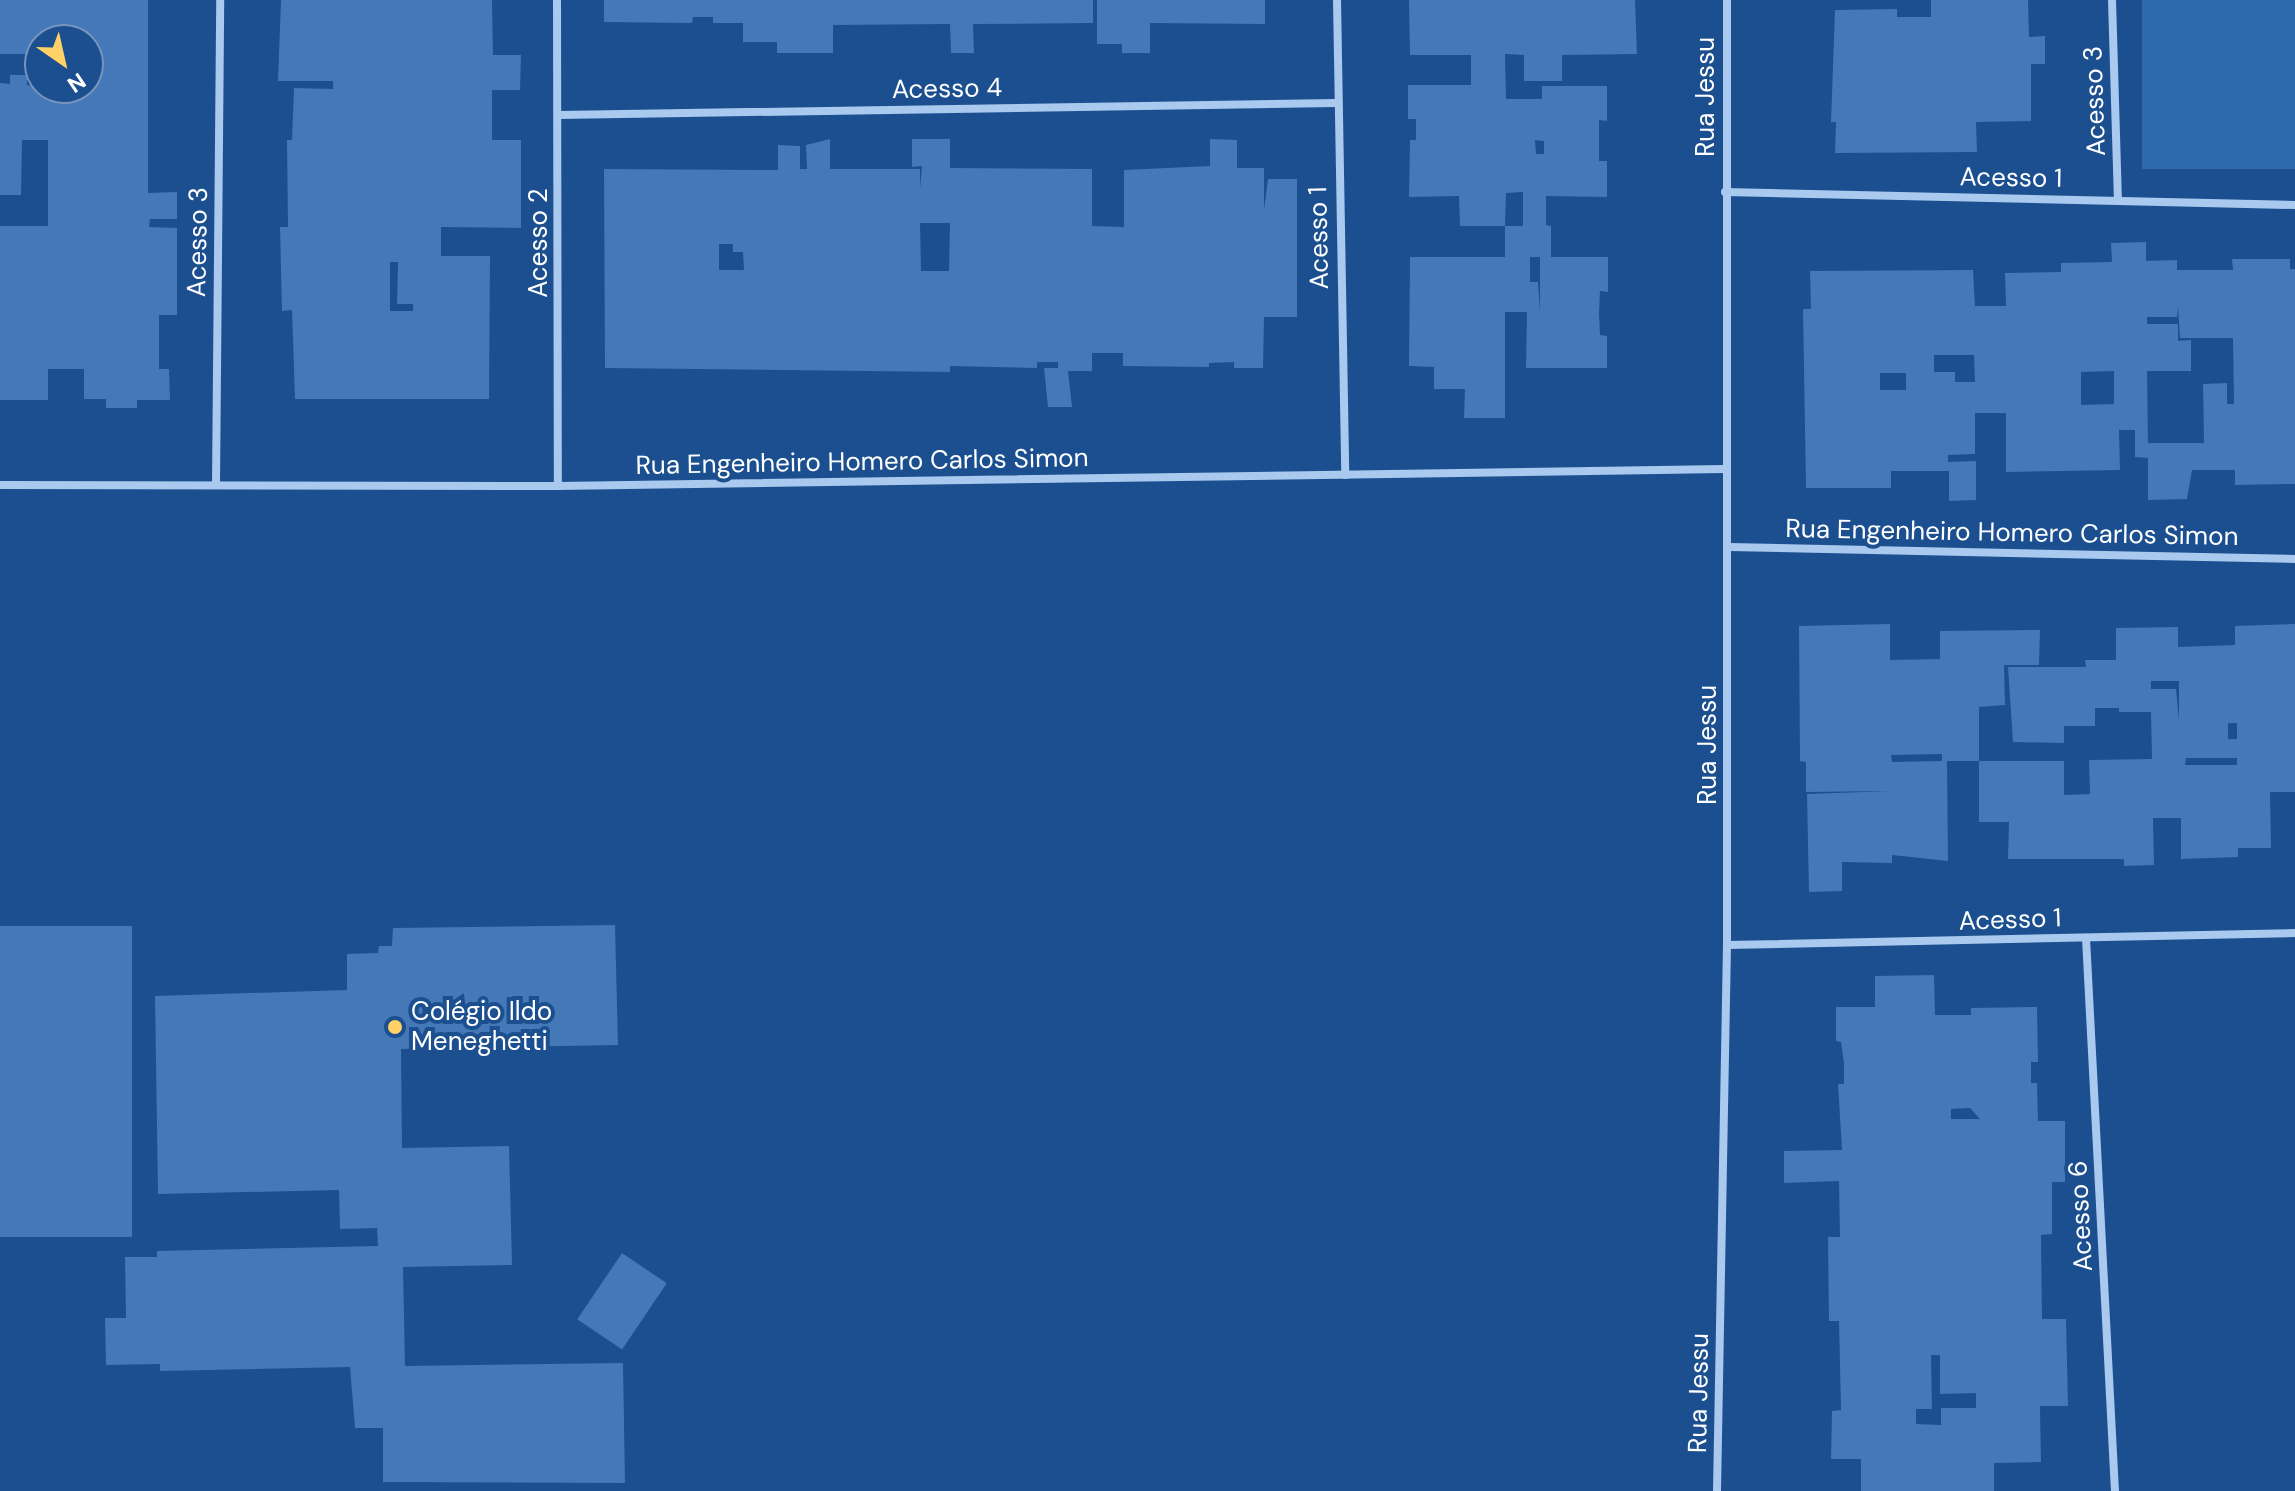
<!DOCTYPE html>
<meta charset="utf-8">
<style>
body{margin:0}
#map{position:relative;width:2295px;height:1491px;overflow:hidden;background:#1b4f8f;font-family:"DM Sans",sans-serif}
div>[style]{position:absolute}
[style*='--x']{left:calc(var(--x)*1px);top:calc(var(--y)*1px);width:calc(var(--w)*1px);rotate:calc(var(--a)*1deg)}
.green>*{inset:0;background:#2e69ad;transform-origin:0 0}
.building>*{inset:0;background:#4478b7;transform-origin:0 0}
.minor>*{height:8px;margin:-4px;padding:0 4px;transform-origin:4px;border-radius:4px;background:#a9c9ee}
.dots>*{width:22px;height:22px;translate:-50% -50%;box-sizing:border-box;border:4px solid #1b4f8f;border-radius:50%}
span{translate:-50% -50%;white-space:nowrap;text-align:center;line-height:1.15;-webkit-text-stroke:8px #1b4f8f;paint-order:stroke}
.street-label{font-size:26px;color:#fff}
.poi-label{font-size:26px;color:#fff}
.left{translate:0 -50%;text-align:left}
.north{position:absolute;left:24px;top:24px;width:80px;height:80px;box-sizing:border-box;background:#1b4f8f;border:2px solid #7695bc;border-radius:50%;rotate:146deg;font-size:22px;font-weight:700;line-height:32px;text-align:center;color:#fff}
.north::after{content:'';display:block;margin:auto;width:28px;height:36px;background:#ffd166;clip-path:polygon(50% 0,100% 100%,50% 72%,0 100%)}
</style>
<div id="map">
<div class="green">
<div style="left:2142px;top:0;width:153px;height:169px"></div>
</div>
<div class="building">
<div style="clip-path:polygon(0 0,148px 0,148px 193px,177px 192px,177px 219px,150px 219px,149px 227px,177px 228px,177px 315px,159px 315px,159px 369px,169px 369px,170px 400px,137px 400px,137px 408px,106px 408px,106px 399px,84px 399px,84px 369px,48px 369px,48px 400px,0 400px,0 226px,48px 226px,48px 140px,22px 140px,21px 195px,0 195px,0 83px,10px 84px,10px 75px,27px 75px,27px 85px,40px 88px,88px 88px,88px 40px,40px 40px,40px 54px,0 54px)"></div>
<div style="clip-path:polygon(evenodd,281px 0,492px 0,493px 55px,521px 55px,520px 90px,492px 90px,492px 140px,521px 140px,521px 228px,441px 227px,441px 256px,490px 256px,489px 399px,295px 399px,292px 310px,282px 311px,280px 227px,288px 227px,287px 140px,292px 140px,294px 88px,333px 89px,333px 81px,278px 81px,281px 0,390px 262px,398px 262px,397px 304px,413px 304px,413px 311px,390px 311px,390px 262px)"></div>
<div style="clip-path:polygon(604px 0,1093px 0,1093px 23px,973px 24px,974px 53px,951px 53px,950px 24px,833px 25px,833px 53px,777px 53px,777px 42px,743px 42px,743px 23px,713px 23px,713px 17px,693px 17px,692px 23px,604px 22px)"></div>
<div style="clip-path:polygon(1097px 0,1265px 0,1265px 24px,1150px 23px,1150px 53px,1122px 53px,1122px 44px,1097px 44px)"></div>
<div style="clip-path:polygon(evenodd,1409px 0,1635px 0,1637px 54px,1562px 55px,1562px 81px,1524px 81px,1524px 55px,1505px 54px,1506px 99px,1542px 99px,1542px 86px,1607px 86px,1607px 121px,1599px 120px,1599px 161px,1607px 161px,1607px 197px,1546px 196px,1546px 225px,1551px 226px,1551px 257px,1608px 257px,1608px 292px,1600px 291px,1599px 313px,1600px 335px,1607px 336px,1607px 368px,1526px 368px,1527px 312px,1505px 312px,1505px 418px,1464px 418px,1465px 389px,1434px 389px,1434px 367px,1409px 366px,1410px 257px,1505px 257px,1505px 226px,1523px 226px,1523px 192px,1506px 193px,1505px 226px,1460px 226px,1459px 196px,1409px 197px,1410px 140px,1416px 140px,1416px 119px,1408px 119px,1408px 85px,1471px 85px,1471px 55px,1410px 55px,1409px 0,1535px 140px,1544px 141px,1544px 154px,1536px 154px,1535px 140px,1409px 0,1530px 257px,1540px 257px,1540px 312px,1538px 282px,1530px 282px,1530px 257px)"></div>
<div style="clip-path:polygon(1931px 0,2028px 0,2029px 37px,2045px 36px,2045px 64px,2031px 64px,2031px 121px,1976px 122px,1977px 152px,1835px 153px,1836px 122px,1831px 122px,1835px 10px,1897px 9px,1897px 17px,1931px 17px)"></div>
<div style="clip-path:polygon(evenodd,830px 139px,830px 169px,920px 169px,920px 188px,922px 166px,912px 167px,912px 139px,950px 139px,950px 168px,1092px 169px,1092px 226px,1124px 227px,1124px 170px,1210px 166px,1210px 139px,1237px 140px,1237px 168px,1264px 168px,1264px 210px,1268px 179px,1297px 179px,1297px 317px,1264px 317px,1263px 368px,1234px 368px,1234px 362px,1209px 363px,1209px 367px,1123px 366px,1123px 353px,1092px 353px,1092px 371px,1068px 371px,1072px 407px,1048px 407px,1044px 368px,1058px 368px,1058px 362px,1037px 362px,1037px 368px,950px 366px,950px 372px,605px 368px,604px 169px,778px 170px,778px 145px,800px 146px,800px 169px,807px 169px,806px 145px,830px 139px,920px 223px,950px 223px,949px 271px,921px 271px,920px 223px,830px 139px,719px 244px,733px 244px,733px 252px,743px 252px,744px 270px,719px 270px,719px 244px)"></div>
<div style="clip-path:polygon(evenodd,2146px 242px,2146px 261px,2177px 260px,2177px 270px,2233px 270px,2232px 259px,2290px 259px,2290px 269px,2295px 269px,2295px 484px,2235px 485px,2235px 470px,2192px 470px,2187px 499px,2148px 500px,2148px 458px,2135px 457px,2135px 430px,2119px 430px,2120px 470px,2006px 472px,2006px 413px,1975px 413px,1975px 454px,1948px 455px,1948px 462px,1976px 461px,1976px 500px,1949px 501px,1949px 471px,1891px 471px,1891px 488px,1806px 488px,1803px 309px,1811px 309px,1810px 271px,1973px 270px,1975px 306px,2006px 306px,2005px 273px,2061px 272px,2061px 263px,2112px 262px,2111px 243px,2146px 242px,2178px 307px,2180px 338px,2233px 338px,2234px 404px,2227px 404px,2227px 383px,2203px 384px,2204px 443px,2148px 443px,2147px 371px,2191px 371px,2191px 340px,2178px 341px,2178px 324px,2147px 324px,2147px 317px,2177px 317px,2178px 307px,2146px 242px,1934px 355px,1974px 355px,1975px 382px,1955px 382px,1955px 372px,1934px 372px,1934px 355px,2146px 242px,2114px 371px,2114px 404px,2081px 405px,2081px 372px,2114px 371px,2146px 242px,1880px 373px,1906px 373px,1906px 390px,1880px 390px,1880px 373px)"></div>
<div style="clip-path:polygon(evenodd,1890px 624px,1890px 660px,1940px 659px,1940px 631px,2040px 630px,2039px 665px,2004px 665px,2005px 705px,1979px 707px,1979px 761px,1947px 761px,1948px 861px,1892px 855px,1892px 863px,1842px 862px,1842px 891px,1809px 892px,1807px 794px,1892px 791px,1806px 792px,1806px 762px,1800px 761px,1799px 626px,1890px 624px,1942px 754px,1942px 761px,1892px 762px,1891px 755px,1942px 754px)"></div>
<div style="clip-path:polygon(evenodd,2295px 624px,2295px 792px,2270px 792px,2271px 848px,2238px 848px,2238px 857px,2181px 859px,2181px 818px,2153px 818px,2154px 865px,2124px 866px,2124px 859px,2008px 859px,2009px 822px,1979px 822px,1979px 761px,2064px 761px,2064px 795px,2090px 794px,2089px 760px,2152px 759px,2151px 712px,2119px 712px,2119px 708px,2095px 708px,2095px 726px,2064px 726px,2064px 743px,2013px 742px,2008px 667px,2086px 667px,2085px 660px,2116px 660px,2116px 628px,2178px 627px,2178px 647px,2235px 645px,2235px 626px,2295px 624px,2151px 681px,2179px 681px,2179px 721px,2176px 689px,2151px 689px,2151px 681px,2295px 624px,2228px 723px,2237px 723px,2237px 739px,2228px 739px,2228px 723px,2295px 624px,2186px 758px,2237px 758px,2237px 765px,2185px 765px,2186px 758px)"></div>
<div style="clip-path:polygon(615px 925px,618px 1045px,401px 1049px,402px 1148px,509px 1146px,512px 1265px,403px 1267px,405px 1366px,623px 1363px,625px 1483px,383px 1482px,383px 1428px,355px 1428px,350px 1367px,160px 1371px,160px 1364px,106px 1365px,105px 1318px,126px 1318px,125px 1257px,157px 1257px,157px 1251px,378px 1246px,377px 1228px,340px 1229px,339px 1190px,158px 1194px,155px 996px,347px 990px,347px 954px,378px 953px,379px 946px,392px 946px,393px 928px)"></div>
<div style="left:0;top:926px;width:132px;height:311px"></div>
<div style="clip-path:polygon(evenodd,1934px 975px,1935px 1015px,1971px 1015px,1971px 1008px,2037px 1007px,2038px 1062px,2031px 1062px,2031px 1083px,2037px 1083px,2038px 1121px,2065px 1121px,2065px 1182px,2052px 1182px,2052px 1234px,2041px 1235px,2042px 1319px,2066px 1319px,2068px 1406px,2040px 1406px,2041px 1462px,1994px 1463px,1994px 1491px,1861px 1491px,1861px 1459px,1831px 1459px,1832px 1411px,1841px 1410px,1839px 1321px,1829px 1321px,1828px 1237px,1840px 1237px,1839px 1181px,1784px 1183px,1784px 1151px,1842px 1150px,1838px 1084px,1844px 1084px,1844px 1064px,1841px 1042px,1836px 1041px,1836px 1007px,1875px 1007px,1875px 976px,1934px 975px,1970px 1108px,1980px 1119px,1951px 1119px,1951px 1109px,1970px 1108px,1934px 975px,1931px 1355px,1940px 1355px,1940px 1394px,1976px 1393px,1976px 1408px,1941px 1408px,1941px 1425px,1916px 1424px,1916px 1409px,1932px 1409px,1931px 1355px)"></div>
<div style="left:622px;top:1253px;width:54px;height:80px;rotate:34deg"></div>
</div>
<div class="minor">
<div style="--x:557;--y:0;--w:486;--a:89.9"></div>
<div style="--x:1337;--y:0;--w:475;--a:89"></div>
<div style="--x:2112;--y:0;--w:200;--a:88.3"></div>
<div style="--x:559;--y:115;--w:777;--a:-0.88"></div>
<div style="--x:1725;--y:192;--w:570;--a:1.31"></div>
<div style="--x:0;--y:485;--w:558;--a:0.1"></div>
<div style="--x:558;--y:486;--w:1167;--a:-0.83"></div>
<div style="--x:216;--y:485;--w:485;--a:-89.5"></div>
<div style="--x:1729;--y:547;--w:566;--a:1.21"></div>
<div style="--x:2086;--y:938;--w:554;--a:87"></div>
<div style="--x:1727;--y:945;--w:568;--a:-1.21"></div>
<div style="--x:1717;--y:1491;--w:546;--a:-88.95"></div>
<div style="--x:1727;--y:945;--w:945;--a:-90"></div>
</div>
<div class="dots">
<div style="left:395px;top:1027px;background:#ffd166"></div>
</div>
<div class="street-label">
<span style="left:947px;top:89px;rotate:-1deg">Acesso 4</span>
<span style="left:1706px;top:97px;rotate:-90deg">Rua Jessu</span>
<span style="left:2095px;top:101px;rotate:-92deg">Acesso 3</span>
<span style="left:2011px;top:178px;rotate:1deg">Acesso 1</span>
<span style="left:1319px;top:238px;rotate:-91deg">Acesso 1</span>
<span style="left:198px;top:242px;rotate:-89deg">Acesso 3</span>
<span style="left:539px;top:243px;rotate:-90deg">Acesso 2</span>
<span style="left:862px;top:462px;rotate:-1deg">Rua Engenheiro Homero Carlos Simon</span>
<span style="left:2012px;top:533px;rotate:1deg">Rua Engenheiro Homero Carlos Simon</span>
<span style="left:1708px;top:745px;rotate:-90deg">Rua Jessu</span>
<span style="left:2010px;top:920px;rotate:-2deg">Acesso 1</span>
<span style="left:2081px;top:1216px;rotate:-93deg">Acesso 6</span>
<span style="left:1699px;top:1393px;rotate:-89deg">Rua Jessu</span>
</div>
<div class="poi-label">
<span class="left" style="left:411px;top:1027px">Colégio Ildo<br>Meneghetti</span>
</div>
<div class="north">N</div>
</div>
